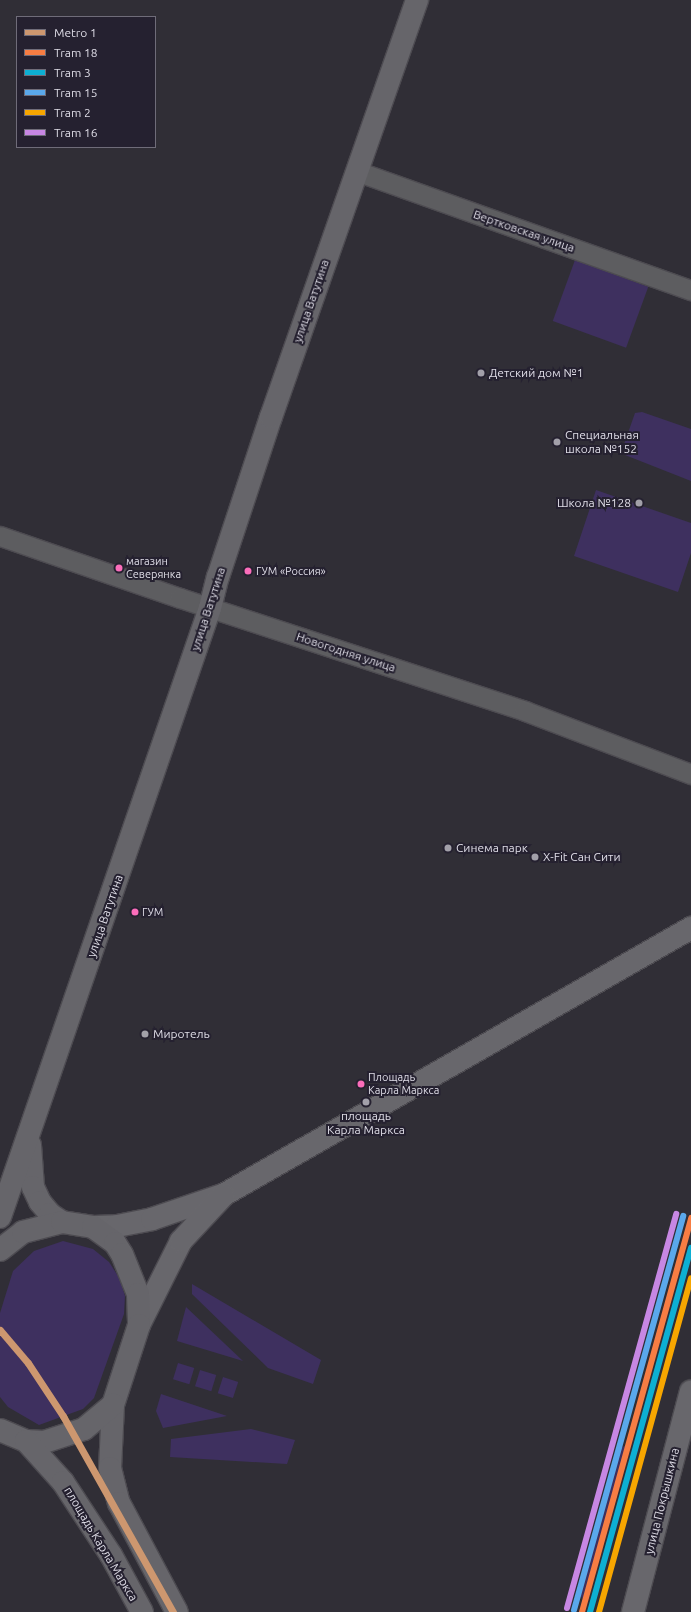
<!DOCTYPE html>
<meta charset="utf-8">
<style>
body{margin:0}
#map{position:relative;width:691px;height:1612px;overflow:hidden;background:#302e36;font-family:Ubuntu,sans-serif}
div>[style]{position:absolute}
[style*='--x']{left:calc(var(--x)*1px);top:calc(var(--y)*1px);width:calc(var(--w)*1px);rotate:calc(var(--a)*1deg)}
.green>*{inset:0;background:#3e305f;transform-origin:0 0}
.roads{filter:drop-shadow(1px 0 #4d4b51) drop-shadow(-1px 0 #4d4b51) drop-shadow(0 1px #4d4b51) drop-shadow(0 -1px #4d4b51)}
.tertiary>*{height:19px;margin:-9.5px;padding:0 9.5px;transform-origin:9.5px;border-radius:9.5px;background:#5d5d60}
.secondary>*{height:22px;margin:-11px;padding:0 11px;transform-origin:11px;border-radius:11px;background:#68676c}
.primary>*{height:22px;margin:-11px;padding:0 11px;transform-origin:11px;border-radius:11px;background:#66656a}
.tram-1>*{height:6px;margin:-3px;padding:0 3px;transform-origin:3px;border-radius:3px;background:#f77d43}
.tram-2>*{height:6px;margin:-3px;padding:0 3px;transform-origin:3px;border-radius:3px;background:#0dafd3}
.tram-3>*{height:6px;margin:-3px;padding:0 3px;transform-origin:3px;border-radius:3px;background:#5aa8eb}
.tram-4>*{height:6px;margin:-3px;padding:0 3px;transform-origin:3px;border-radius:3px;background:#f7a600}
.tram-5>*{height:6px;margin:-3px;padding:0 3px;transform-origin:3px;border-radius:3px;background:#c787e3}
.metro-1>*{height:7px;margin:-3.5px;padding:0 3.5px;transform-origin:3.5px;border-radius:3.5px;background:#cd976f}
.dots>*{width:11px;height:11px;translate:-50% -50%;box-sizing:border-box;border:2px solid #252130;border-radius:50%}
span{translate:-50% -50%;white-space:nowrap;text-align:center;line-height:1.15;-webkit-text-stroke:4px #252130;paint-order:stroke}
.bus-label{font-size:11px;color:#dfdde7}
.left{translate:0 -50%;text-align:left}
.street-label{font-size:12px;color:#dfdde7}
.poi-label{font-size:12px;color:#dfdde7}
.right{translate:-100% -50%;text-align:right}
.legend{position:absolute;left:16px;top:16px;width:140px;height:132px;box-sizing:border-box;background:#252130;border:1px solid #6f6c79;margin:0;padding:5px 7px;list-style:none;font-size:12px;color:#dfdde7}
.legend li{display:flex;align-items:center;gap:8px;height:20px}
.legend b{width:20px;border:1px solid #6f6c79}
</style>
<div id="map">
<div class="green">
<div style="left:575px;top:260px;width:78px;height:65px;rotate:20deg"></div>
<div style="clip-path:polygon(642px 412px,691px 429px,691px 481px,625px 455px,622px 450px,635px 413px)"></div>
<div style="clip-path:polygon(596px 490px,691px 523px,691px 553px,678px 592px,574px 556px)"></div>
<div style="clip-path:polygon(63px 1241px,93px 1249px,109px 1262px,120px 1279px,125px 1296px,124px 1314px,94px 1398px,83px 1409px,39px 1425px,8px 1407px,0 1397px,0 1313px,13px 1271px,34px 1251px)"></div>
<div style="clip-path:polygon(192px 1284px,321px 1360px,313px 1384px,268px 1368px,192px 1294px)"></div>
<div style="clip-path:polygon(186px 1307px,243px 1361px,177px 1341px)"></div>
<div style="left:178px;top:1363px;width:17px;height:17px;rotate:17deg"></div>
<div style="left:200px;top:1370px;width:17px;height:17px;rotate:17deg"></div>
<div style="left:223px;top:1377px;width:16px;height:17px;rotate:18deg"></div>
<div style="clip-path:polygon(161px 1394px,227px 1416px,163px 1428px,156px 1411px)"></div>
<div style="clip-path:polygon(251px 1429px,295px 1440px,287px 1464px,170px 1457px,171px 1439px)"></div>
<div style="clip-path:polygon(626px 1445px,583px 1599px,578px 1592px,620px 1449px)"></div>
</div>
<div class="roads">
<div class="tertiary">
<div style="--x:356;--y:171;--w:356;--a:19.6"></div>
<div style="--x:0;--y:536;--w:190;--a:19"></div>
<div style="--x:180;--y:598;--w:363;--a:18.1"></div>
<div style="--x:525;--y:711;--w:178;--a:20.8"></div>
</div>
<div class="secondary">
<div style="--x:93;--y:1227;--w:24;--a:-2"></div>
<div style="--x:117;--y:1226;--w:36;--a:-11"></div>
<div style="--x:152;--y:1219;--w:77;--a:-18.9"></div>
<div style="--x:225;--y:1194;--w:537;--a:-29.72"></div>
<div style="--x:139;--y:1325;--w:94;--a:-63.4"></div>
<div style="--x:181;--y:1241;--w:62;--a:-47"></div>
<div style="--x:633;--y:1612;--w:228;--a:-75.3"></div>
</div>
<div class="primary">
<div style="--x:30;--y:1145;--w:42;--a:85.9"></div>
<div style="--x:33;--y:1187;--w:17;--a:65"></div>
<div style="--x:40;--y:1202;--w:16;--a:50"></div>
<div style="--x:50;--y:1214;--w:14;--a:34"></div>
<div style="--x:0;--y:1217;--w:644;--a:-70.97"></div>
<div style="--x:210;--y:608;--w:32;--a:-76"></div>
<div style="--x:218;--y:577;--w:169;--a:-71.7"></div>
<div style="--x:271;--y:417;--w:442;--a:-70.7"></div>
<div style="--x:0;--y:1250;--w:29;--a:-38"></div>
<div style="--x:23;--y:1232;--w:40;--a:-14.4"></div>
<div style="--x:62;--y:1222;--w:31;--a:9"></div>
<div style="--x:93;--y:1227;--w:27;--a:36"></div>
<div style="--x:115;--y:1243;--w:13;--a:58"></div>
<div style="--x:122;--y:1254;--w:43;--a:68.2"></div>
<div style="--x:138;--y:1294;--w:31;--a:88"></div>
<div style="--x:139;--y:1325;--w:84;--a:108"></div>
<div style="--x:113;--y:1405;--w:63;--a:92.7"></div>
<div style="--x:110;--y:1468;--w:36;--a:76"></div>
<div style="--x:119;--y:1503;--w:123;--a:62"></div>
<div style="--x:0;--y:1430;--w:28;--a:23"></div>
<div style="--x:26;--y:1441;--w:18;--a:3"></div>
<div style="--x:44;--y:1442;--w:42;--a:-18"></div>
<div style="--x:84;--y:1429;--w:38;--a:-40"></div>
<div style="--x:26;--y:1441;--w:55;--a:47.9"></div>
<div style="--x:63;--y:1482;--w:87;--a:56.7"></div>
<div style="--x:111;--y:1555;--w:65;--a:61.5"></div>
</div>
</div>
<div class="tram-1">
<div style="--x:582;--y:1612;--w:409;--a:-74.5"></div>
</div>
<div class="tram-2">
<div style="--x:590;--y:1612;--w:378;--a:-74.5"></div>
</div>
<div class="tram-3">
<div style="--x:574;--y:1610;--w:409;--a:-74.5"></div>
</div>
<div class="tram-4">
<div style="--x:599;--y:1612;--w:346;--a:-74.6"></div>
</div>
<div class="tram-5">
<div style="--x:567;--y:1608;--w:409;--a:-74.5"></div>
</div>
<div class="metro-1">
<div style="--x:0;--y:1330;--w:43;--a:49.7"></div>
<div style="--x:28;--y:1363;--w:64;--a:56.6"></div>
<div style="--x:63;--y:1416;--w:225;--a:60.7"></div>
</div>
<div class="dots">
<div style="left:481px;top:373px;background:#a2a0a9"></div>
<div style="left:557px;top:442px;background:#a2a0a9"></div>
<div style="left:639px;top:503px;background:#a2a0a9"></div>
<div style="left:119px;top:568px;background:#fb6dba"></div>
<div style="left:248px;top:571px;background:#fb6dba"></div>
<div style="left:448px;top:848px;background:#a2a0a9"></div>
<div style="left:535px;top:857px;background:#a2a0a9"></div>
<div style="left:135px;top:912px;background:#fb6dba"></div>
<div style="left:145px;top:1034px;background:#a2a0a9"></div>
<div style="left:361px;top:1084px;background:#fb6dba"></div>
<div style="left:366px;top:1102px;background:#a2a0a9"></div>
</div>
<div class="bus-label">
<span class="left" style="left:126px;top:568px">магазин<br>Северянка</span>
<span class="left" style="left:256px;top:571px">ГУМ «Россия»</span>
<span class="left" style="left:142px;top:912px">ГУМ</span>
<span class="left" style="left:368px;top:1084px">Площадь<br>Карла Маркса</span>
</div>
<div class="street-label">
<span style="left:524px;top:231px;rotate:19deg">Вертковская улица</span>
<span style="left:311px;top:301px;rotate:-71deg">улица Ватутина</span>
<span style="left:208px;top:609px;rotate:-72deg">улица Ватутина</span>
<span style="left:346px;top:652px;rotate:18deg">Новогодняя улица</span>
<span style="left:105px;top:916px;rotate:-71deg">улица Ватутина</span>
<span style="left:662px;top:1501px;rotate:-76deg">улица Покрышкина</span>
<span style="left:101px;top:1544px;rotate:59deg">площадь Карла Маркса</span>
</div>
<div class="poi-label">
<span class="left" style="left:489px;top:373px">Детский дом №1</span>
<span class="left" style="left:565px;top:442px">Специальная<br>школа №152</span>
<span class="right" style="left:631px;top:503px">Школа №128</span>
<span class="left" style="left:456px;top:848px">Синема парк</span>
<span class="left" style="left:543px;top:857px">X-Fit Сан Сити</span>
<span class="left" style="left:153px;top:1034px">Миротель</span>
<span style="left:366px;top:1123px">площадь<br>Карла Маркса</span>
</div>
<ul class="legend">
<li><b style="height:5px;background:#cd976f"></b>Metro 1</li>
<li><b style="height:5px;background:#f77d43"></b>Tram 18</li>
<li><b style="height:5px;background:#0dafd3"></b>Tram 3</li>
<li><b style="height:5px;background:#5aa8eb"></b>Tram 15</li>
<li><b style="height:5px;background:#f7a600"></b>Tram 2</li>
<li><b style="height:5px;background:#c787e3"></b>Tram 16</li>
</ul>
</div>
